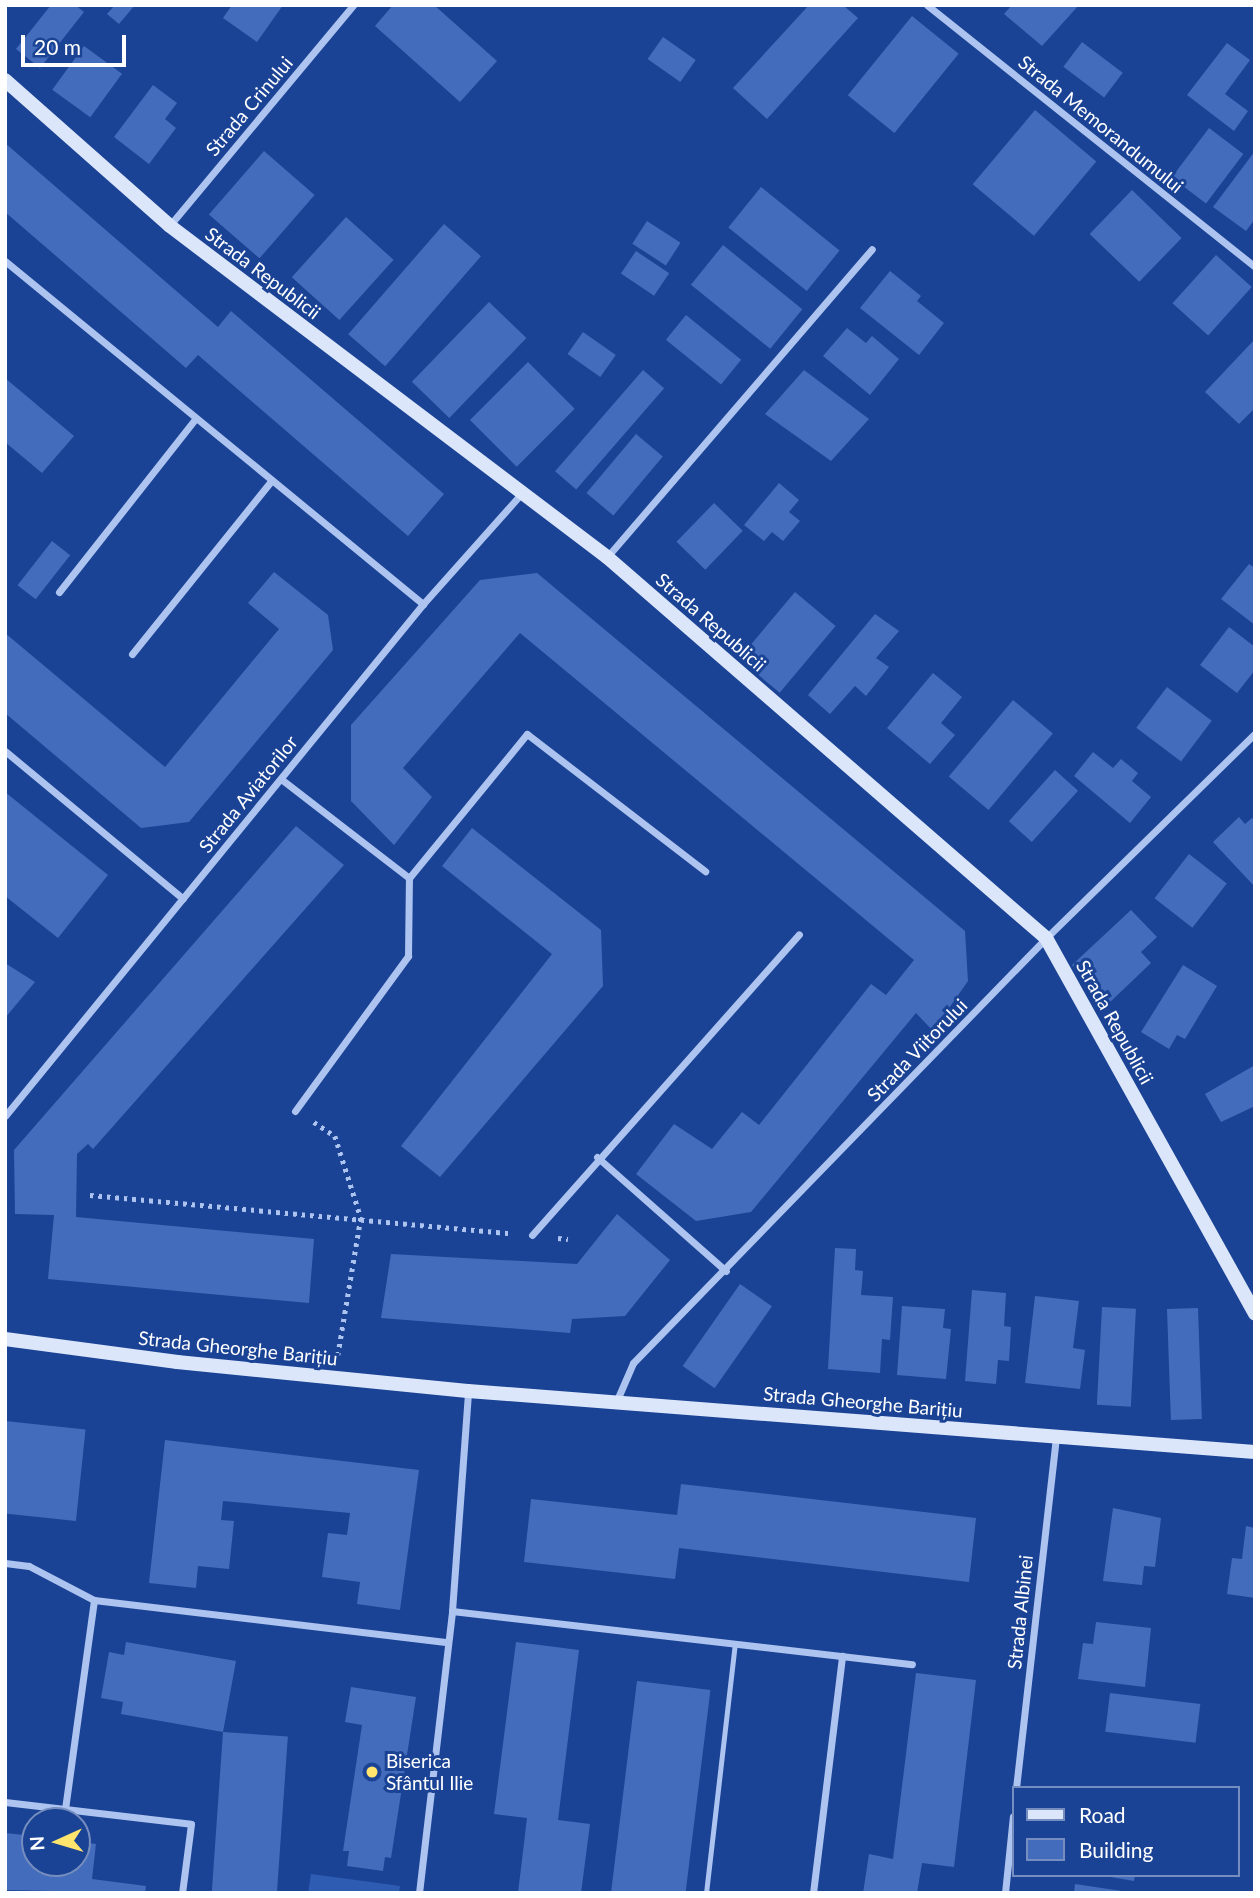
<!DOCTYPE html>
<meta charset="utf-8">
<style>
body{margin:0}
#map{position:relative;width:1260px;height:1898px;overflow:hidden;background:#1b4395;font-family:Lato,sans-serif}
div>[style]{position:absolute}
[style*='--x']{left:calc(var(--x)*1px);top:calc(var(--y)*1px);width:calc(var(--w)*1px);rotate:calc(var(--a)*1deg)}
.green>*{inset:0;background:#2f5cb3}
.building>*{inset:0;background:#446cbc;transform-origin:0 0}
.path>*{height:4.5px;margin-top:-2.25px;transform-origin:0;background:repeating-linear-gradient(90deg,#aec4f0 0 3.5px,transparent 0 8.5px)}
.lane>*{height:5px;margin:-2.5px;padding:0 2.5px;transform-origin:2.5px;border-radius:2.5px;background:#aec4f0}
.street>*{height:7px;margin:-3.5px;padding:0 3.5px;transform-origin:3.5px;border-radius:3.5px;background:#aec4f0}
.secondary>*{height:14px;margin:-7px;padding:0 7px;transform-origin:7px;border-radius:7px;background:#dce6fb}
.dots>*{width:19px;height:19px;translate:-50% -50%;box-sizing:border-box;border:4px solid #1b4395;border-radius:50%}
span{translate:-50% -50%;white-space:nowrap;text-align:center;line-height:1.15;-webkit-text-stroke:6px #1b4395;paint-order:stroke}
.street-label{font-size:19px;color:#fff}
.poi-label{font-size:19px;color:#fff}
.left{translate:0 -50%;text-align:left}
.frame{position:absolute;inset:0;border:7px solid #fff;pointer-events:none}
.legend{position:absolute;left:1012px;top:1786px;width:228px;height:91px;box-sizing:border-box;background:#1b4395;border:2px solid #768ebf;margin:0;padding:9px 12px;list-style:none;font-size:21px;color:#fff}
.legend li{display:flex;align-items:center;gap:14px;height:35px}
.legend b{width:35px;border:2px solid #768ebf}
.north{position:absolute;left:21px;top:1807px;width:70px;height:70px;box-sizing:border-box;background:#1b4395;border:2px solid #768ebf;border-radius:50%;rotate:266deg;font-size:19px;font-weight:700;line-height:28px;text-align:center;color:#fff}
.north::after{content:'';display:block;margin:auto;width:24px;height:32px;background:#ffe56d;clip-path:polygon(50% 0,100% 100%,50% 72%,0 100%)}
.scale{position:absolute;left:21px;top:35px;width:105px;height:32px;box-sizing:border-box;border:4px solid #fff;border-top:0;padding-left:9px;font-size:21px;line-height:24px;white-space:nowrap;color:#fff;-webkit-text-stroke:5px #1b4395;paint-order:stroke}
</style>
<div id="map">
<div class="green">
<div style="clip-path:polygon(311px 1874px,400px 1886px,399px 1893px,308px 1893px)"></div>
</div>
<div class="building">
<div style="clip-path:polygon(51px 5px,75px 5px,84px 12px,40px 68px,16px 49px)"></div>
<div style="clip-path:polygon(115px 5px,135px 5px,119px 24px,107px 14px)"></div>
<div style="clip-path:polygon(232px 5px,283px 5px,257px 42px,223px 18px)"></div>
<div style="clip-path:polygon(393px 5px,434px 5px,497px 61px,460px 102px,375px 26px)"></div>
<div style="clip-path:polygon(809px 5px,843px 5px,858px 18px,767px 119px,733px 88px)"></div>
<div style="clip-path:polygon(1012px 5px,1079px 5px,1042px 46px,1004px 14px)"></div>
<div style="left:912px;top:16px;width:60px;height:102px;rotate:39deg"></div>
<div style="left:663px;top:37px;width:40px;height:27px;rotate:35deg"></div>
<div style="left:1082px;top:42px;width:51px;height:31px;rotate:37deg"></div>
<div style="clip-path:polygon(1227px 43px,1250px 60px,1225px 94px,1248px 111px,1234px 131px,1187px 95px)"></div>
<div style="left:84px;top:46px;width:47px;height:54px;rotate:36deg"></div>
<div style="clip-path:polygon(153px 85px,177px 103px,165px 119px,176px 128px,149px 164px,114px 137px)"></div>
<div style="left:1035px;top:110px;width:80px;height:97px;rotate:40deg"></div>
<div style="left:1209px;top:128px;width:43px;height:62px;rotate:37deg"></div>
<div style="clip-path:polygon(5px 143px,218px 327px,231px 311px,444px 494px,408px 536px,198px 355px,186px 368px,5px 212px)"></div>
<div style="left:264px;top:151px;width:67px;height:84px;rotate:41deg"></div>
<div style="clip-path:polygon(1255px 151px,1255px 219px,1246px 231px,1213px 207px)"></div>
<div style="left:761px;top:187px;width:101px;height:52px;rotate:39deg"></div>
<div style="left:1132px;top:190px;width:69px;height:61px;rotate:44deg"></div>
<div style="left:346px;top:217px;width:64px;height:81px;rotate:42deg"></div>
<div style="left:647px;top:221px;width:40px;height:27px;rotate:33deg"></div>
<div style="left:444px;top:224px;width:49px;height:146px;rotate:41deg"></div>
<div style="left:723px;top:245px;width:102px;height:51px;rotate:39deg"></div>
<div style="left:636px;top:251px;width:40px;height:27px;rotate:34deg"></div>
<div style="left:1216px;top:255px;width:48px;height:65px;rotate:42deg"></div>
<div style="clip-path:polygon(890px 271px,921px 296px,917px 301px,944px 323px,919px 355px,860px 308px)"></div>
<div style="left:489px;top:302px;width:52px;height:111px;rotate:44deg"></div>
<div style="left:686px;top:315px;width:71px;height:32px;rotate:39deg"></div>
<div style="clip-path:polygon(847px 328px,866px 343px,872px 336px,899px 359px,870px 395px,823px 356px)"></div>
<div style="left:583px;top:332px;width:40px;height:27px;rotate:35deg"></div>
<div style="clip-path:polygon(1255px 339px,1255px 408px,1239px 424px,1205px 392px)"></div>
<div style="left:528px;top:362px;width:66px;height:82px;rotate:45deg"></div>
<div style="left:643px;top:370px;width:28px;height:134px;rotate:41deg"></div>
<div style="clip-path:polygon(804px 370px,869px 419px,831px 461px,765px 414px)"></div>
<div style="clip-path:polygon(5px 378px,74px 436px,42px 473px,5px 442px)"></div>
<div style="left:636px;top:434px;width:35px;height:77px;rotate:40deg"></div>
<div style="clip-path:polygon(779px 483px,799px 500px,789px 512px,800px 521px,783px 541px,772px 532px,764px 541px,744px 525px)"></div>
<div style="left:714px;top:503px;width:40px;height:54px;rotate:44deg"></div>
<div style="left:52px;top:541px;width:23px;height:56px;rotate:38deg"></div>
<div style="clip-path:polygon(1249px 564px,1255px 568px,1255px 625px,1221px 599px)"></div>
<div style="clip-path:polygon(274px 572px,328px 615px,333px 650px,189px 822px,141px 828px,5px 713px,5px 633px,165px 767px,279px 629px,248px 603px)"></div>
<div style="clip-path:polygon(537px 573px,965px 931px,968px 981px,933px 1031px,916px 1013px,751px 1212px,696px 1221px,636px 1174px,674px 1124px,712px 1149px,742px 1112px,759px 1125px,871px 984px,886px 995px,914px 960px,520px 633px,403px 768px,432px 797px,394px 845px,351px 801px,351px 725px,480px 580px)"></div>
<div style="left:795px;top:592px;width:53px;height:87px;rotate:40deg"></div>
<div style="clip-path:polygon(875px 614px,899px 631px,876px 658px,889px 667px,866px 696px,855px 686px,830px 714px,808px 695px)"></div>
<div style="clip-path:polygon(1229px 627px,1255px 647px,1255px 670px,1237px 693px,1200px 665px)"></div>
<div style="clip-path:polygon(933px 673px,962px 697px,941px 723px,955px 735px,930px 764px,887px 728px)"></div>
<div style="left:1167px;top:687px;width:56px;height:51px;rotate:37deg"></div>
<div style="left:1013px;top:700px;width:52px;height:100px;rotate:40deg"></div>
<div style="clip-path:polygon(1093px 752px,1113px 768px,1121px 759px,1138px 773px,1132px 781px,1151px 797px,1130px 823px,1074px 776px)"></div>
<div style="left:1055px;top:770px;width:31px;height:69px;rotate:42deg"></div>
<div style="clip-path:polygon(5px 792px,108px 875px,58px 938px,5px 896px)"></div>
<div style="clip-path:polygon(1239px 817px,1245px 824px,1252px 818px,1255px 821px,1255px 887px,1213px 842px)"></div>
<div style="clip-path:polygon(296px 826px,344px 865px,93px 1149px,88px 1144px,77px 1154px,76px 1217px,314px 1239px,309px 1303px,48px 1279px,54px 1215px,15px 1214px,14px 1150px)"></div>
<div style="clip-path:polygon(472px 828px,601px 930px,603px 986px,440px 1177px,401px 1146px,552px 954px,442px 866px)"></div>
<div style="left:1189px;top:854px;width:48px;height:56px;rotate:38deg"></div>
<div style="clip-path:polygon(1131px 910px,1157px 937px,1141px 952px,1151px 963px,1108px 1004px,1072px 965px)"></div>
<div style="clip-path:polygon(5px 963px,35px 982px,5px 1018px)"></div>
<div style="clip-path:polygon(1183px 965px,1217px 986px,1185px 1039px,1177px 1035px,1169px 1049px,1141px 1032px)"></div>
<div style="clip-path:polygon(1255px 1065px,1255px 1106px,1221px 1122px,1205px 1094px)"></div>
<div style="clip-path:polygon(617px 1214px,670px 1260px,625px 1316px,572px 1319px,570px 1333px,381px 1318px,391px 1254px,577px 1264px)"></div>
<div style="clip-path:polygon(835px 1248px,856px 1249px,855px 1270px,863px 1271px,861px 1295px,893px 1297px,890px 1340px,882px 1339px,880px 1373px,828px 1369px)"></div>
<div style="left:740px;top:1284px;width:39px;height:100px;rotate:35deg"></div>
<div style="clip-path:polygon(972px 1290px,1006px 1293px,1004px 1326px,1011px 1327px,1009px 1361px,998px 1360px,996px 1384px,965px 1381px)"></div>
<div style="clip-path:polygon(1035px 1296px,1079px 1301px,1073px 1348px,1085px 1350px,1080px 1389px,1025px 1383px)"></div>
<div style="clip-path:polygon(902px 1306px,945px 1309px,943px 1328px,951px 1329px,946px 1379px,897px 1375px)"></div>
<div style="left:1102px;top:1307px;width:34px;height:98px;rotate:3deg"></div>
<div style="left:1198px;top:1308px;width:111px;height:31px;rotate:88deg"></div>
<div style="left:5px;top:1421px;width:81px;height:92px;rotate:6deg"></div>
<div style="clip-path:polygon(165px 1440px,419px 1470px,400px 1610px,357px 1604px,360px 1582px,322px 1577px,328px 1533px,347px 1535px,350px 1513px,223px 1501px,221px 1520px,234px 1521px,229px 1569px,198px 1566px,196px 1588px,149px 1583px)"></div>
<div style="clip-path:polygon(681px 1484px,976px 1518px,969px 1582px,679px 1548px,675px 1579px,524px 1562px,531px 1499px,677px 1515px)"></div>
<div style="clip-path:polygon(1113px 1508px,1161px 1518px,1155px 1567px,1144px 1566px,1142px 1585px,1103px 1581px)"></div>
<div style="clip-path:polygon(1246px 1526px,1255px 1528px,1255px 1598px,1227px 1594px,1232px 1558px,1242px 1559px)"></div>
<div style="clip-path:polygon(1096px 1622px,1151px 1628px,1145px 1687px,1078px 1679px,1083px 1643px,1093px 1644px)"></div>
<div style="clip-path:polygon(126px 1642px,236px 1661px,223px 1732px,121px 1714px,123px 1702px,101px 1698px,109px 1652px,124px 1655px)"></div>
<div style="clip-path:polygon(516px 1642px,579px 1650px,558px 1820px,590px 1824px,581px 1893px,518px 1893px,527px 1818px,494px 1814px)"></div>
<div style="clip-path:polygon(916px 1673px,976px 1680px,954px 1867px,922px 1863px,917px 1893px,863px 1893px,869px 1854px,893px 1859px)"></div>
<div style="left:637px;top:1681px;width:74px;height:214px;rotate:7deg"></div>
<div style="clip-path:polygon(351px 1687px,416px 1697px,391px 1858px,385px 1857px,383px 1871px,347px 1866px,349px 1851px,343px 1851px,362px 1725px,345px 1722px)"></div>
<div style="left:1110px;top:1693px;width:91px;height:39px;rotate:7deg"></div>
<div style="left:223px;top:1732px;width:65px;height:162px;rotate:4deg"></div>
<div style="clip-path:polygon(5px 1833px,35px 1836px,35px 1863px,77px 1863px,77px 1841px,96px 1844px,92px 1879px,146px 1886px,145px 1893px,5px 1890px)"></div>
<div style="clip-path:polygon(1099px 1875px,1135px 1875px,1134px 1881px)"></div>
<div style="clip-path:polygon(1075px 1884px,1122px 1891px,1122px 1893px,1074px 1893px)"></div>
</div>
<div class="path">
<div style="--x:314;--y:1122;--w:25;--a:34"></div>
<div style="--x:335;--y:1136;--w:86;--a:72.4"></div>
<div style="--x:361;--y:1218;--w:139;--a:99.5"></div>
<div style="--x:90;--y:1195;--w:423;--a:5.2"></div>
<div style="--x:558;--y:1238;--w:10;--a:6"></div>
</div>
<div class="lane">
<div style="--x:706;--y:1893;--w:251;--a:-83.4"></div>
</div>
<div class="street">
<div style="--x:927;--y:5;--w:420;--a:38.6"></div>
<div style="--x:170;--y:225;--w:286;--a:-50.2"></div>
<div style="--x:5;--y:261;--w:541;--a:39.37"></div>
<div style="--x:607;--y:557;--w:406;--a:-49.3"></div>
<div style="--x:59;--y:592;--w:221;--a:-51.8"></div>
<div style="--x:132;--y:654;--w:223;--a:-51.2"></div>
<div style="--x:5;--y:751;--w:231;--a:39.7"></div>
<div style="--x:281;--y:779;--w:162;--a:37.7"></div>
<div style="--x:295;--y:1111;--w:192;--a:-53.9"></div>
<div style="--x:408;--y:956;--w:78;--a:-89.3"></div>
<div style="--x:409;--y:878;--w:186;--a:-50.7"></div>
<div style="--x:527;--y:734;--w:225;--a:37.6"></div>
<div style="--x:5;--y:1116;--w:661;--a:-50.77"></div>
<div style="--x:423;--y:604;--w:146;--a:-48.3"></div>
<div style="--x:597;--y:1157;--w:172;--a:41.5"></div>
<div style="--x:532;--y:1235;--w:402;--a:-48.4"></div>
<div style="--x:617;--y:1400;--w:40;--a:-66.6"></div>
<div style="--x:633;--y:1363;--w:593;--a:-45.82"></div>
<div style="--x:1046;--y:938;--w:293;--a:-44.4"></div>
<div style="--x:5;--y:1563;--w:24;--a:7"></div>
<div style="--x:29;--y:1566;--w:73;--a:27.6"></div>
<div style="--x:452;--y:1611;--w:463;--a:6.6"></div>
<div style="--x:1016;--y:1788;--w:351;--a:-83.5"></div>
<div style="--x:5;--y:1802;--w:187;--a:6.7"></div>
<div style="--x:191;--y:1824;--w:70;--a:97.4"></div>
<div style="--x:65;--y:1809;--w:211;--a:-82.1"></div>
<div style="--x:94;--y:1600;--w:356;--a:6.8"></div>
<div style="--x:419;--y:1893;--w:284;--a:-83.3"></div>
<div style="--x:452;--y:1611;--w:220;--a:-85.8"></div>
<div style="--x:813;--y:1893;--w:239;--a:-83"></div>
<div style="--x:1005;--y:1893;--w:77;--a:-84.1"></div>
</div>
<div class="secondary">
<div style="--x:5;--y:80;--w:220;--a:41.5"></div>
<div style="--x:170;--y:226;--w:548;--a:37.14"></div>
<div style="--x:607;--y:557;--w:581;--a:40.95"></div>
<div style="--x:1046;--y:938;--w:430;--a:60.9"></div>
<div style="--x:5;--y:1339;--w:174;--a:7.6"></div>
<div style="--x:177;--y:1362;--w:292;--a:5.7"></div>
<div style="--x:468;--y:1391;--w:789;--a:4.43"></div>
</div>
<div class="dots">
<div style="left:372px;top:1772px;background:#ffe56d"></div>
</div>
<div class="street-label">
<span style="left:249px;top:106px;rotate:-50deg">Strada Crinului</span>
<span style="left:1101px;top:124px;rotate:39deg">Strada Memorandumului</span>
<span style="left:263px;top:273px;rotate:37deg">Strada Republicii</span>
<span style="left:711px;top:622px;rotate:41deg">Strada Republicii</span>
<span style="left:248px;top:794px;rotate:-51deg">Strada Aviatorilor</span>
<span style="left:1115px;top:1022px;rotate:61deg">Strada Republicii</span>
<span style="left:917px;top:1050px;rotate:-46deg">Strada Viitorului</span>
<span style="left:238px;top:1348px;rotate:6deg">Strada Gheorghe Barițiu</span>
<span style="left:863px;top:1402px;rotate:5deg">Strada Gheorghe Barițiu</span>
<span style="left:1020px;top:1612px;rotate:-84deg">Strada Albinei</span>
</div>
<div class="poi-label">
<span class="left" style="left:386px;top:1772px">Biserica<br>Sfântul Ilie</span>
</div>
<div class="frame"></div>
<ul class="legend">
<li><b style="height:9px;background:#dce6fb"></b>Road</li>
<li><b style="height:19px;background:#446cbc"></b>Building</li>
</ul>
<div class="north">N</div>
<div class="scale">20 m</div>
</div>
